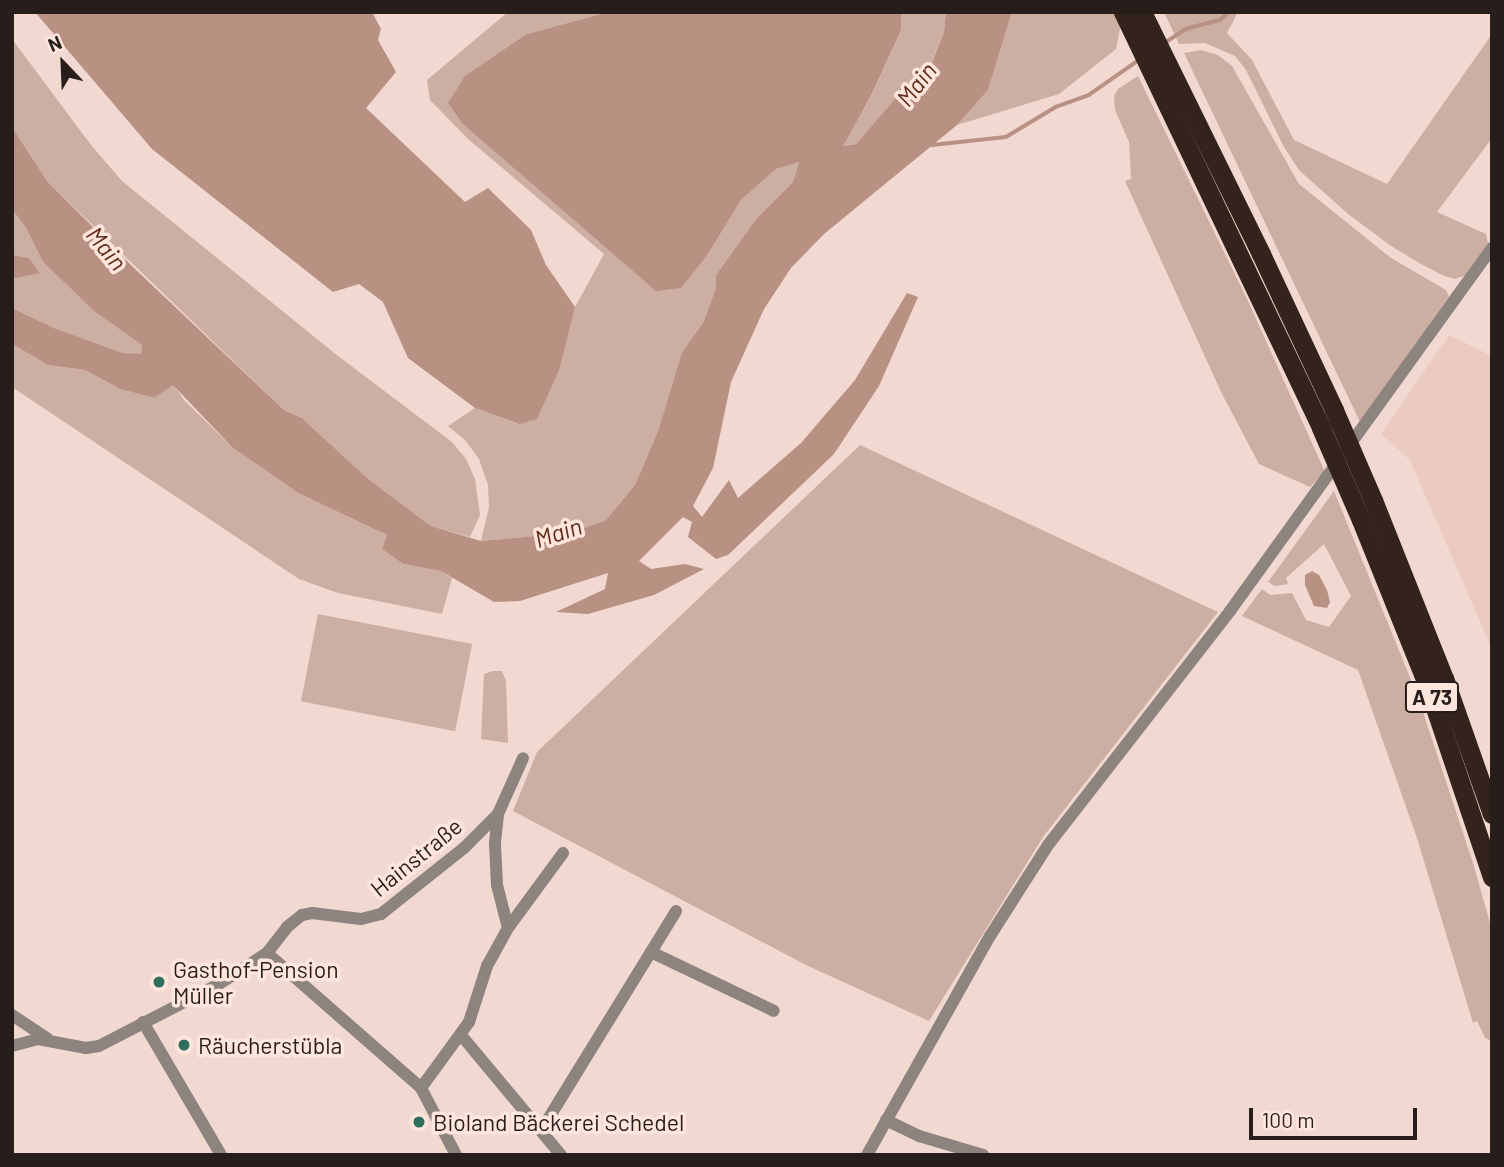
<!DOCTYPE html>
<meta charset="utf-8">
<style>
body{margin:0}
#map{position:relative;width:1504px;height:1167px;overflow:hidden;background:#f1d8d0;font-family:Barlow,sans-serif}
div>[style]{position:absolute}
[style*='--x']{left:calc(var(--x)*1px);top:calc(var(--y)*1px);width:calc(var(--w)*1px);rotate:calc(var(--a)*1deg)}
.built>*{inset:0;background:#ebcac0}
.green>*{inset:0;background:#ccaea3;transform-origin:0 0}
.water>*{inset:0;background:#b89183}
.stream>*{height:3.5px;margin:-1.75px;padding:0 1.75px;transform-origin:1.75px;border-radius:1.75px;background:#b89183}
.minor>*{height:12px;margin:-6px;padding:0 6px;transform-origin:6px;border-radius:6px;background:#8d837f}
.highway>*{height:19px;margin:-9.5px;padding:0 9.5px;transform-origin:9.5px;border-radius:9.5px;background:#34221c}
.highway-bridge>*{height:19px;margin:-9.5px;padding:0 9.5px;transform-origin:9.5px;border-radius:9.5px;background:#34221c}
.dots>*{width:19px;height:19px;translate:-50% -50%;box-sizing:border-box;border:4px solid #ffe6dd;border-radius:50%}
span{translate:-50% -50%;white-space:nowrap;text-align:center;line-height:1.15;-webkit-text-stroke:7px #ffe6dd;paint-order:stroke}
.shield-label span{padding:2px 5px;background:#ffe6dd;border:2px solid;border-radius:5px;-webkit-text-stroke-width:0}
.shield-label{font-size:21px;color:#271e1b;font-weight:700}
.street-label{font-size:23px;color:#271e1b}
.poi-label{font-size:23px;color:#271e1b}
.left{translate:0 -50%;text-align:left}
.water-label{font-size:24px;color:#5f2b18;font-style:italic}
.frame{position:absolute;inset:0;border:14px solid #271e1b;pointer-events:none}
.north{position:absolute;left:28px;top:28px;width:70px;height:70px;-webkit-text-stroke:5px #ffe6dd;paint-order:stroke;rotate:337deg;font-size:19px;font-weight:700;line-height:28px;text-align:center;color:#271e1b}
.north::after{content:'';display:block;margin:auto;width:24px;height:32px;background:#271e1b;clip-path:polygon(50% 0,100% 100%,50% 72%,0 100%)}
.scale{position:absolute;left:1249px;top:1108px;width:168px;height:32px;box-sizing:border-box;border:4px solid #271e1b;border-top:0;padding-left:9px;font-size:21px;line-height:24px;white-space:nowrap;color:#271e1b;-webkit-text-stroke:5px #ffe6dd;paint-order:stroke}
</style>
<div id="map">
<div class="built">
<div style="clip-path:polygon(1449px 335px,1492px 356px,1492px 649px,1410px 460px,1381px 434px)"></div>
</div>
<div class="green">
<div style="clip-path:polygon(508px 12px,608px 12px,527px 34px,708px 254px,741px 200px,776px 169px,799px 161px,793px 182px,756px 219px,716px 275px,716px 288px,703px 323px,682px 352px,658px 431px,635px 485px,606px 520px,570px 533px,481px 541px,489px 507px,488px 485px,479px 459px,465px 440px,448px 426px,475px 408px,518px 424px,560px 368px,575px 307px,604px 254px,468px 139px,430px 100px,427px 80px)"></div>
<div style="clip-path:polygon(901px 12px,946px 12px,944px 32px,932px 61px,918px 72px,856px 144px,842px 146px,871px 97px,901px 30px)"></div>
<div style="clip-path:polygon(1012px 12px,1129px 12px,1122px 18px,1116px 49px,1059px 94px,957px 125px,988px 90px)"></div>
<div style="clip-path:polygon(1164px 12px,1238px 12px,1227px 33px,1252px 60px,1294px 140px,1387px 184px,1492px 34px,1492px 138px,1437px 212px,1486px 234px,1488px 243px,1464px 276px,1455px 279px,1444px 276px,1421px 264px,1391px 246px,1348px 214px,1299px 170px,1284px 147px,1246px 70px,1235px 56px,1205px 43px,1179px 44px)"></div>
<div style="clip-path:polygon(12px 39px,91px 145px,122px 181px,338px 356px,452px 442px,466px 459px,475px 479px,480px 515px,470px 537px,431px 526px,367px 478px,302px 418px,284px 410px,47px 181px,12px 127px)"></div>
<div style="clip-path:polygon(1201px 50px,1218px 55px,1232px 66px,1299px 184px,1391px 258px,1446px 290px,1449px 297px,1443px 305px,1360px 422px,1184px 53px)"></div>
<div style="clip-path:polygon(1138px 76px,1249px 303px,1325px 472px,1310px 487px,1259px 464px,1222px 394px,1125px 181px,1131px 179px,1129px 142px,1115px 110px,1114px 96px,1118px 89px)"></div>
<div style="clip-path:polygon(12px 209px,26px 228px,43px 262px,95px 312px,142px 345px,141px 355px,123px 353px,54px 328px,12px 308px,12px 279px,39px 273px,29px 258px,12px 255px)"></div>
<div style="clip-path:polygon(12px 344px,48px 365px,85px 370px,120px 389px,154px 398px,173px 384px,184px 400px,232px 447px,298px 493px,387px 535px,382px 549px,403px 564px,441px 571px,452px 578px,442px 614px,338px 593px,299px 579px,12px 387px)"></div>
<div style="clip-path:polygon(860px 445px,1218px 612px,1043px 837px,929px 1021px,806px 965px,513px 811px,537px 752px)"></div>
<div style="clip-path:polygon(1334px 491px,1418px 697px,1473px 863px,1492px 930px,1492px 1041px,1485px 1038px,1477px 1021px,1473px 1023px,1417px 838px,1358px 670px,1242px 616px,1262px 589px,1270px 595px,1292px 593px,1306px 620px,1329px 627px,1351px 596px,1324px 544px,1286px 578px,1288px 584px,1275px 586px,1268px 582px)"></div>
<div style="left:318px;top:614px;width:157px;height:89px;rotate:11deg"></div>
<div style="clip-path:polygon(493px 671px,502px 671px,506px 681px,508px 743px,481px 739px,484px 674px)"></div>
</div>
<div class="water">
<div style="clip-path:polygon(35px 12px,372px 12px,381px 29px,378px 40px,396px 72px,366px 108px,465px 202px,488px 188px,531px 230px,546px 265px,575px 307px,560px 368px,537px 419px,519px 424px,475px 408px,408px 358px,383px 302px,359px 284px,333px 292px,152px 149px)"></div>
<div style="clip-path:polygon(608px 12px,901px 12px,901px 30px,871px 96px,843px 146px,856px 144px,918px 72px,932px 62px,944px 32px,946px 12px,1012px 12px,988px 90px,957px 125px,824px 234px,791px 268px,764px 309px,731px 382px,713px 468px,693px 506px,702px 517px,729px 480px,738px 498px,801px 443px,855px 380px,907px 293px,918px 297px,879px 386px,834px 454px,728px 555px,716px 559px,688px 537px,692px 522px,683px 517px,639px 561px,651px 569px,685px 564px,704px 569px,654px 595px,588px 614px,556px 612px,605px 589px,608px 573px,520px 601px,494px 602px,441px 571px,403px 564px,382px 549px,387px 535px,298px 493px,232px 447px,173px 385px,154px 398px,120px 389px,85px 370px,48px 365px,12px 344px,12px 308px,54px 328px,123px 353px,141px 354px,142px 345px,95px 312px,43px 262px,26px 228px,12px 209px,12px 127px,47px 181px,133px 267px,284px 410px,302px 418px,367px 478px,431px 526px,481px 541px,570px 533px,606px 520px,635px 485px,658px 431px,682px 352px,703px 323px,716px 288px,716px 275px,756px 219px,793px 182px,799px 162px,776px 169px,741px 200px,708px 254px,681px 288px,656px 291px,463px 124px,448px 103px,465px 76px,527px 34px)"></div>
<div style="clip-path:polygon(12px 255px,29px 258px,40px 273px,12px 279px)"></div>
<div style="clip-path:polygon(1312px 571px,1319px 575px,1327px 590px,1330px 602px,1327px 608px,1314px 606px,1305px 585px,1305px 575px)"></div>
</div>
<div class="stream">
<div style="--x:1166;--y:42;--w:24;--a:-33"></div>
<div style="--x:1186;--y:29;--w:35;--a:-15"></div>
<div style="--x:1220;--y:20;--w:12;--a:-42"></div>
<div style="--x:932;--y:145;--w:74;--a:-6.2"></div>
<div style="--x:1006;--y:137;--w:58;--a:-31"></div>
<div style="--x:1056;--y:107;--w:35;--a:-20"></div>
<div style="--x:1089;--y:95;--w:61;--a:-35"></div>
</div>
<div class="minor">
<div style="--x:498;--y:814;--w:30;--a:96"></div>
<div style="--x:495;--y:844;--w:41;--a:87.2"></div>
<div style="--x:497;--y:885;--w:44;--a:75.7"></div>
<div style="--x:651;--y:952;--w:48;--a:-58.6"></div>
<div style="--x:267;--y:953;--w:205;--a:41.2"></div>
<div style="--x:421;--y:1088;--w:76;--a:62.4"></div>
<div style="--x:12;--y:1015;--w:43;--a:33.7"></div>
<div style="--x:143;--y:1022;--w:154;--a:59.6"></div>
<div style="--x:461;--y:1035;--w:156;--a:50.2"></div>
<div style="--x:12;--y:1046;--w:27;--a:-15"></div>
<div style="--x:38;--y:1039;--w:49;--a:10.6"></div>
<div style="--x:86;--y:1048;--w:13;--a:-9"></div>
<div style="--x:99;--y:1046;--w:135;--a:-27.3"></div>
<div style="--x:219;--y:984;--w:57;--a:-32.9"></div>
<div style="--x:267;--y:953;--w:33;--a:-52"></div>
<div style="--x:287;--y:927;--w:19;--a:-39"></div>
<div style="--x:302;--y:915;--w:10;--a:-11"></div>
<div style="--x:312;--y:913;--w:49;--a:7"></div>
<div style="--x:361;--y:919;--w:21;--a:-14"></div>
<div style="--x:381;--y:914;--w:106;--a:-38.5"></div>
<div style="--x:464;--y:848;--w:48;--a:-45"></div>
<div style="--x:498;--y:814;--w:61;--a:-65.9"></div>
<div style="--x:421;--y:1088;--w:82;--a:-54"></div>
<div style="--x:469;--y:1022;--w:59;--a:-72.2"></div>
<div style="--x:487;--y:966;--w:43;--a:-61.1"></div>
<div style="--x:508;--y:928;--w:93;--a:-53.7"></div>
<div style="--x:886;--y:1120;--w:37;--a:26"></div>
<div style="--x:919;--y:1136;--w:67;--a:16.5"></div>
<div style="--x:542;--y:1129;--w:208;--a:-58.4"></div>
<div style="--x:651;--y:952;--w:136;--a:25.6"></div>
<div style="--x:867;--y:1155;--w:251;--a:-60.7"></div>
<div style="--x:990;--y:936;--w:108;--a:-57.5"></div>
<div style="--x:1048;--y:845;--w:296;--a:-52.1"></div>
<div style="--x:1230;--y:611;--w:448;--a:-54.2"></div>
</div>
<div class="highway">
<div style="--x:1123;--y:12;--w:461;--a:64.5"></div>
<div style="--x:1142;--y:12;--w:270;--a:63.8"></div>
<div style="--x:1261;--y:254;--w:172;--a:64.9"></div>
<div style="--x:1373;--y:500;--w:192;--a:68.3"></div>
<div style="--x:1444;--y:678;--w:144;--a:70.6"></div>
<div style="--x:1361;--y:520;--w:177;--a:68.1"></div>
<div style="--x:1427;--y:684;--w:204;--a:71.4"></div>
</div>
<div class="highway-bridge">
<div style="--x:1334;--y:410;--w:98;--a:66.6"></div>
<div style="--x:1321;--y:428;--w:100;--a:66.5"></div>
</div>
<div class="dots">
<div style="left:159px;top:982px;background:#2f6e5c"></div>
<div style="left:184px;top:1045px;background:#2f6e5c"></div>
<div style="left:419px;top:1122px;background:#2f6e5c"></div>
</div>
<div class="shield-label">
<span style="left:1432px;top:697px">A 73</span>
</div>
<div class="street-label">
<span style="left:416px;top:857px;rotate:-39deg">Hainstraße</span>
</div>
<div class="poi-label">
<span class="left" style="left:173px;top:982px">Gasthof-Pension<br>Müller</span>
<span class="left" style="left:198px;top:1045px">Räucherstübla</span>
<span class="left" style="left:433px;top:1122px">Bioland Bäckerei Schedel</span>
</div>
<div class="water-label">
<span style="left:916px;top:84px;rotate:-52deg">Main</span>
<span style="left:107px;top:248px;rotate:51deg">Main</span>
<span style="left:558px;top:532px;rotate:-18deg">Main</span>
</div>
<div class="frame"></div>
<div class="north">N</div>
<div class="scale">100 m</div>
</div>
